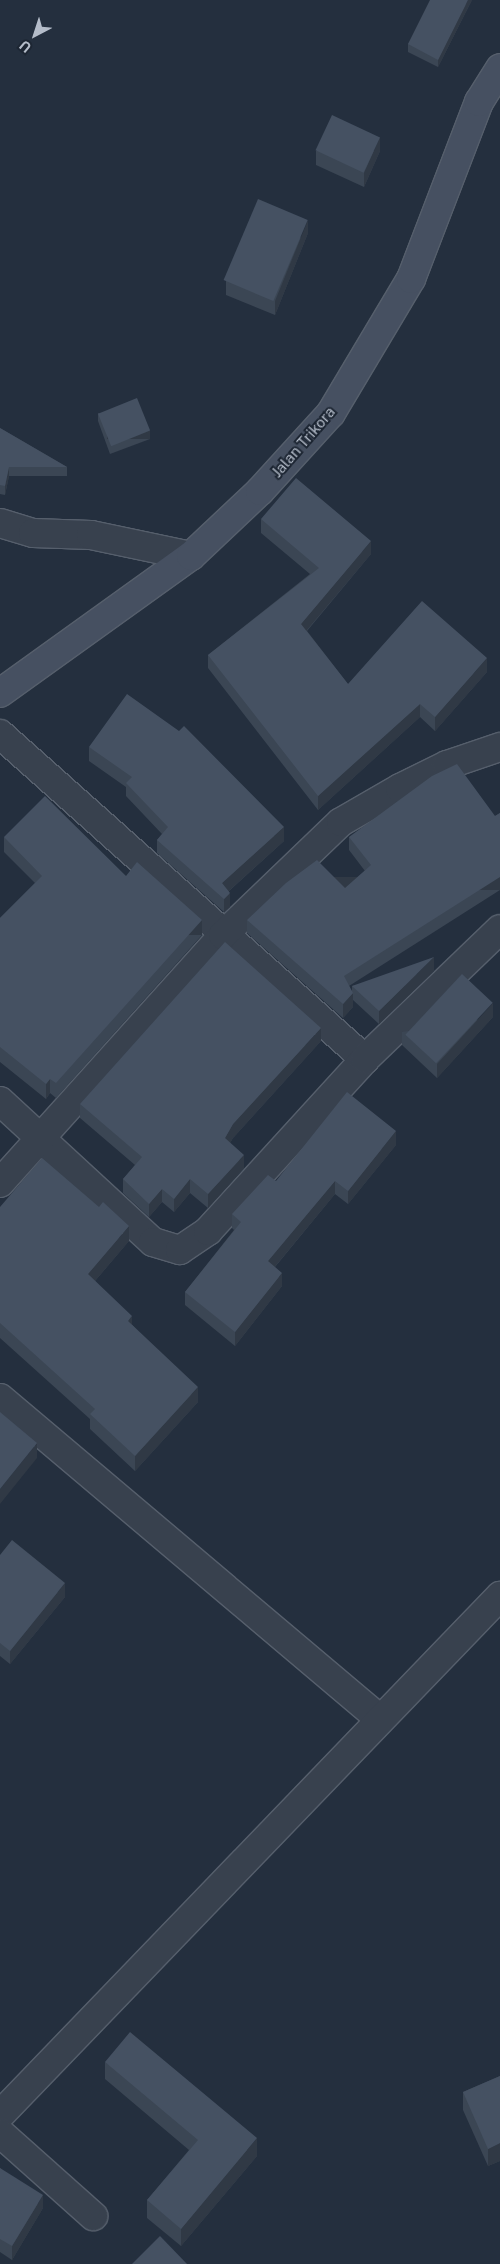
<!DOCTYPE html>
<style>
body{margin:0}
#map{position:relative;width:500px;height:2264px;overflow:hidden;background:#242f3e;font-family:"Public Sans",sans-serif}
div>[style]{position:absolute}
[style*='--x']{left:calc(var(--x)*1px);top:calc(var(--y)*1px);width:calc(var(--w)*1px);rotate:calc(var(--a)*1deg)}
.roads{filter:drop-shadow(1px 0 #565f6c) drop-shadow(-1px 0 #565f6c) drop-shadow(0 1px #565f6c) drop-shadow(0 -1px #565f6c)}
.street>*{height:28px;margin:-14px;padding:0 14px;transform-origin:14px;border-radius:14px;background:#38414e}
.secondary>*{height:28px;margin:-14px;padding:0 14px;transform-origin:14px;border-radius:14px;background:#465061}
.wall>*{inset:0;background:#3b4654}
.shaded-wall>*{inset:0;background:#303945;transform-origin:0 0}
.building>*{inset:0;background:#455162;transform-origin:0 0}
span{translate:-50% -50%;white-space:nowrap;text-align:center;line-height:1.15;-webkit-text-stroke:4px #1d2633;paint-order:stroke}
.street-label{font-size:15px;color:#b4bcc9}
.north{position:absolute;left:10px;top:10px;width:50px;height:50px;-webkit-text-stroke:4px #1d2633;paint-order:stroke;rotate:220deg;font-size:14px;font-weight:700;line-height:20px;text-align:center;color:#b4bcc9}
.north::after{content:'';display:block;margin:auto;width:18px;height:22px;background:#b4bcc9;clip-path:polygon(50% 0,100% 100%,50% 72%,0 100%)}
</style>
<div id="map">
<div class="roads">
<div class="street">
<div style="--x:0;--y:523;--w:34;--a:17"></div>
<div style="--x:33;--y:533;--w:58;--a:2"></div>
<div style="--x:91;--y:535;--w:102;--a:11.9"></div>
<div style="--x:0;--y:734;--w:489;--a:41.7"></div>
<div style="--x:0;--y:1101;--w:208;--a:42.7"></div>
<div style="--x:153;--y:1242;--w:28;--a:17"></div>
<div style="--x:180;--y:1250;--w:34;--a:-34"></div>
<div style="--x:208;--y:1231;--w:233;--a:-47.6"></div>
<div style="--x:365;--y:1059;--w:187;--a:-43.9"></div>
<div style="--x:0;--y:1183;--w:334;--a:-48"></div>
<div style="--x:223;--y:935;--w:163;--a:-43.8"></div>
<div style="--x:341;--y:822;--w:68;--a:-30"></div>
<div style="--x:400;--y:788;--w:52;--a:-26.1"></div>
<div style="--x:447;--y:765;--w:56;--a:-18.8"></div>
<div style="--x:0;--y:1398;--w:497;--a:40.2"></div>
<div style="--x:0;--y:2115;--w:721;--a:-46.07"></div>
<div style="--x:0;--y:2133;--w:125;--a:41.7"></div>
</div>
<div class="secondary">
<div style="--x:0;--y:693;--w:235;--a:-35.7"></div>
<div style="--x:191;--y:556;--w:95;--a:-43.3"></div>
<div style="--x:260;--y:491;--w:105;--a:-47.7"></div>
<div style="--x:331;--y:413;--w:156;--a:-59.2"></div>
<div style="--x:411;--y:279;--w:190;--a:-69"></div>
<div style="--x:479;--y:102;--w:40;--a:-58"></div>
</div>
</div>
<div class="wall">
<div style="clip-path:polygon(472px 0,438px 67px,408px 52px,408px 44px)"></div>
<div style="clip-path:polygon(316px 151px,380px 151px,364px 187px,316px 165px)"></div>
<div style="clip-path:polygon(308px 233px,275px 315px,226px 295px,226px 281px)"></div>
<div style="clip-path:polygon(98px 413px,150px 439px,110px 454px,98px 421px)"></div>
<div style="clip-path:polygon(0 428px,67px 467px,67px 476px,9px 476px,5px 495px,0 494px)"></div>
<div style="clip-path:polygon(261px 519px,371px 554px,307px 631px,348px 684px,487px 672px,435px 731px,420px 717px,318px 810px,208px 668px,208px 655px,310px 574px,261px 533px)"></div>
<div style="clip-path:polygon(89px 747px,284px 841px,229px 891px,230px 907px,224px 912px,157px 853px,157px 840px,162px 834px,126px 796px,126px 787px,89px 761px)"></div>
<div style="clip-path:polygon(500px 813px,500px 890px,349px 986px,352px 992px,352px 986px,434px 971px,379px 1024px,353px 1000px,353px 1007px,343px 1018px,247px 933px,247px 920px,345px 888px,365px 871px,349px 850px,349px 837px,495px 816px)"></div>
<div style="clip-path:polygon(4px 837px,126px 876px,202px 935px,56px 1098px,50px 1093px,46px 1099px,0 1062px,0 918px,35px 883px,4px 852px)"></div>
<div style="clip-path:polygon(493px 1017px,437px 1078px,402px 1045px,402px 1032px)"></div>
<div style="clip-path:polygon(321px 1041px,233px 1138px,230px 1143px,244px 1168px,208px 1208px,190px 1193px,174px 1212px,162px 1202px,149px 1217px,123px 1193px,123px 1179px,135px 1165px,80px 1118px,80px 1104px)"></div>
<div style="clip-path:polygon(396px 1145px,348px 1204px,335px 1194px,275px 1267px,282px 1286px,235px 1346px,185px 1305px,185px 1292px,234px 1230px,232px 1228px,232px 1214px,276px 1181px)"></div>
<div style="clip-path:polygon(0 1207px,129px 1241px,95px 1281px,198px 1402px,135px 1471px,90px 1429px,90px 1419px,0 1338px)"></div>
<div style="clip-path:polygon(0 1555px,65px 1597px,10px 1664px,0 1656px)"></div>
<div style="clip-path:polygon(105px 2062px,257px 2156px,181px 2246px,147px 2218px,147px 2200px,189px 2150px,105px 2079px)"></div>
<div style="clip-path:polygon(500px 2076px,500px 2161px,488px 2166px,463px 2110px,463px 2092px)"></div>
<div style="clip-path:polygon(0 2168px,43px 2208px,12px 2260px,0 2252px)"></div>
</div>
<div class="shaded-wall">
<div style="clip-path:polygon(468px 0,472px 0,438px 67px,438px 60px)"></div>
<div style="clip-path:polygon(380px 137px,380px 151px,364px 187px,364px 173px)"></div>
<div style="clip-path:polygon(308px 220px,308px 233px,275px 315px,275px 301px)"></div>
<div style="left:150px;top:431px;width:8px;height:43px;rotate:90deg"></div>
<div style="clip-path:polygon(9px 467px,9px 476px,5px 495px,5px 486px)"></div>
<div style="clip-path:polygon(371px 541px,371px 554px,301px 637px,301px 624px)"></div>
<div style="clip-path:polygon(487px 658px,487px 672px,435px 731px,435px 717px)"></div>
<div style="clip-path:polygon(420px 704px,420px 717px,318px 810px,318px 796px)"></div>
<div style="clip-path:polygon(284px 827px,284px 841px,222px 897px,222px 883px)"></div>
<div style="left:500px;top:877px;width:13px;height:185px;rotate:90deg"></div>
<div style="clip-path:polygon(230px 893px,230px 907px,224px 912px,224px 899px)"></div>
<div style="left:202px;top:920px;width:15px;height:219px;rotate:90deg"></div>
<div style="clip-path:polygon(434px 957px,434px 971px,379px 1024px,379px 1011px)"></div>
<div style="clip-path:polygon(353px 993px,353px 1007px,343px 1018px,343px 1004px)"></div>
<div style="clip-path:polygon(493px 1003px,493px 1017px,437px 1078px,437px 1064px)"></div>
<div style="clip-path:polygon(321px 1028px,321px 1041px,233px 1138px,225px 1152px,225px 1138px,233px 1124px)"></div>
<div style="clip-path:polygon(50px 1079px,50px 1093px,46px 1099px,46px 1084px)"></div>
<div style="clip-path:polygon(396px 1131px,396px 1145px,348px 1204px,348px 1191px)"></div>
<div style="clip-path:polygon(244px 1155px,244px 1168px,208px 1208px,208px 1194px)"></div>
<div style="clip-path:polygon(190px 1179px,190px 1193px,174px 1212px,174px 1199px)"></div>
<div style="clip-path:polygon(335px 1181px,335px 1194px,268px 1275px,268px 1261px)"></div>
<div style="clip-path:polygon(162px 1189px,162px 1202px,149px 1217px,149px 1204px)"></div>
<div style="clip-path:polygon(129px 1226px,129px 1241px,88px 1289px,88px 1274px)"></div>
<div style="clip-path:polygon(282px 1273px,282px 1286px,235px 1346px,235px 1332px)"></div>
<div style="clip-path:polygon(132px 1316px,132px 1331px,128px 1321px)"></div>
<div style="clip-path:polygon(198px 1387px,198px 1402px,135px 1471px,135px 1456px)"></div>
<div style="clip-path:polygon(37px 1443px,37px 1458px,0 1504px,0 1489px)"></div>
<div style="clip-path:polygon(65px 1583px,65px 1597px,10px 1664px,10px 1651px)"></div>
<div style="clip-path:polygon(257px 2138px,257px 2156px,181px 2246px,181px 2229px)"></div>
<div style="clip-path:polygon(500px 2143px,500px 2161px,488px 2166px,488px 2149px)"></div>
<div style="clip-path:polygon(43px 2195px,43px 2208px,12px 2260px,12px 2246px)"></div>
</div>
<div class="building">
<div style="clip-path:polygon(430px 0,468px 0,438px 60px,408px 44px)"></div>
<div style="left:332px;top:115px;width:53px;height:39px;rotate:25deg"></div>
<div style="left:258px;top:199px;width:54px;height:88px;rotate:23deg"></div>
<div style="left:137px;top:398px;width:35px;height:42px;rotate:68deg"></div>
<div style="clip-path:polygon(0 428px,67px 467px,9px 467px,5px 486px,0 485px)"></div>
<div style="clip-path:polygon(296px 478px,371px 541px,301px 624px,348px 684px,422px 601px,487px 658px,435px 717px,420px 704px,318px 796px,208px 655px,319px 568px,261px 519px)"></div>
<div style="clip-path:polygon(127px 694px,179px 731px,184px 726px,284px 827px,222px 883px,230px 893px,224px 899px,157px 840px,168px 827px,126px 783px,132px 777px,89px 747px)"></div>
<div style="clip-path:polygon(457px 764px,495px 816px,500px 813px,500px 877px,344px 976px,353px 993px,343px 1004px,247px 920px,286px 883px,317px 860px,345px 888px,371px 865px,349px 837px,432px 776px)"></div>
<div style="clip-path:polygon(45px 796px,126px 876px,137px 862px,202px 920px,56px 1083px,50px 1079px,46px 1084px,0 1047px,0 918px,42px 876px,4px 837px)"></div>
<div style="clip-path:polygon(225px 942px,321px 1028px,233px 1124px,225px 1138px,244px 1155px,208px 1194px,190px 1179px,174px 1199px,162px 1189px,149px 1204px,123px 1179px,142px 1157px,80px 1104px)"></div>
<div style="clip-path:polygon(434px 957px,379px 1011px,352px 986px)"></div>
<div style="left:462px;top:974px;width:42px;height:83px;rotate:43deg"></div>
<div style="clip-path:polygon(347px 1092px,396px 1131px,348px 1191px,335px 1181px,268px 1261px,282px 1273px,235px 1332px,185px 1292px,241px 1222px,232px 1214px,268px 1175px,276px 1181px)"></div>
<div style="clip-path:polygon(42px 1158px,99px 1207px,103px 1202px,129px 1226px,88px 1274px,132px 1316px,128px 1321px,198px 1387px,135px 1456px,90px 1414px,95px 1409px,0 1323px,0 1207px)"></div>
<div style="clip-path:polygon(0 1412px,37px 1443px,0 1489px)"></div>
<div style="clip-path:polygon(12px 1540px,65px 1583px,10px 1651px,0 1643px,0 1555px)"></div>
<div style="clip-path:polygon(130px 2032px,257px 2138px,181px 2229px,147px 2200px,198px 2140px,105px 2062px)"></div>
<div style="clip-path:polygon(500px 2076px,500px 2143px,488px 2149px,463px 2092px)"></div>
<div style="clip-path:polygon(0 2168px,43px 2195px,12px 2246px,0 2239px)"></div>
<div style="clip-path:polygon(160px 2236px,187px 2264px,132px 2264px)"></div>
</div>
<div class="street-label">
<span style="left:303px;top:442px;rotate:-49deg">Jalan Trikora</span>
</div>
<div class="north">U</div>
</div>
